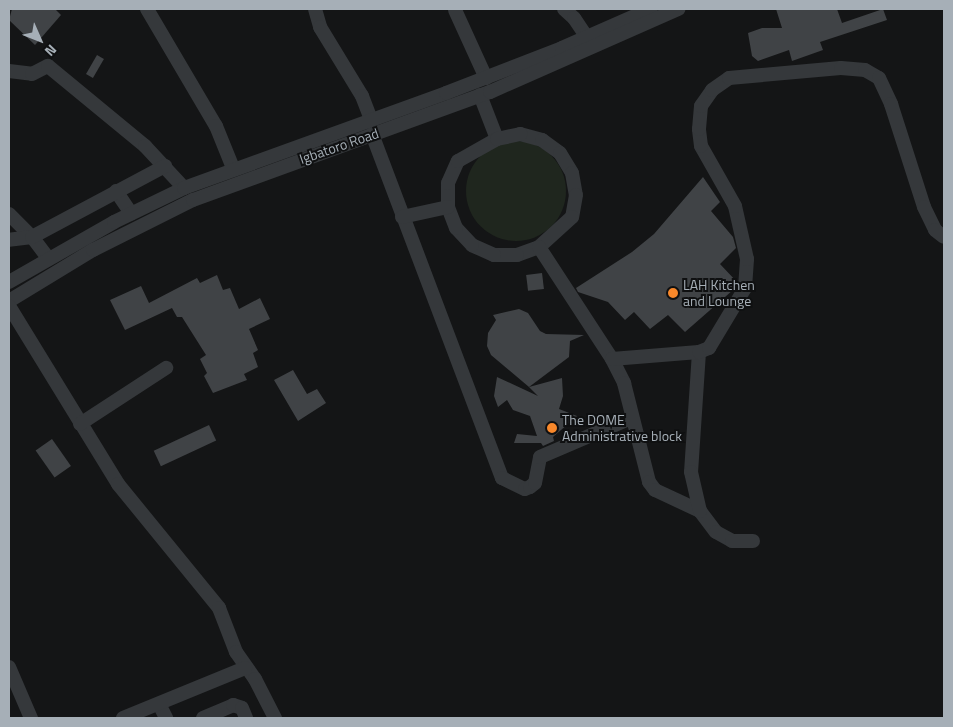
<!DOCTYPE html>
<style>
body{margin:0}
#map{position:relative;width:953px;height:727px;overflow:hidden;background:#141516;font-family:"Titillium Web",sans-serif}
div>[style]{position:absolute}
[style*='--x']{left:calc(var(--x)*1px);top:calc(var(--y)*1px);width:calc(var(--w)*1px);rotate:calc(var(--a)*1deg)}
.green>*{inset:0;background:#1f261e}
.round{border-radius:50%}
.building>*{inset:0;background:#404346;transform-origin:0 0}
.minor>*{height:14px;margin:-7px;padding:0 7px;transform-origin:7px;border-radius:7px;background:#35383b}
.dots>*{width:14px;height:14px;translate:-50% -50%;box-sizing:border-box;border:2px solid #0f1011;border-radius:50%}
span{translate:-50% -50%;white-space:nowrap;text-align:center;line-height:1.15;-webkit-text-stroke:4px #0f1011;paint-order:stroke}
.street-label{font-size:14px;color:#a6afb7}
.poi-label{font-size:14px;color:#a6afb7}
.left{translate:0 -50%;text-align:left}
.frame{position:absolute;inset:0;border:10px solid #a6afb7;pointer-events:none}
.north{position:absolute;left:15px;top:15px;width:50px;height:50px;-webkit-text-stroke:4px #0f1011;paint-order:stroke;rotate:134deg;font-size:14px;font-weight:700;line-height:20px;text-align:center;color:#a6afb7}
.north::after{content:'';display:block;margin:auto;width:18px;height:22px;background:#a6afb7;clip-path:polygon(50% 0,100% 100%,50% 72%,0 100%)}
</style>
<div id="map">
<div class="green">
<div class="round" style="left:466px;top:141px;width:100px;height:100px"></div>
</div>
<div class="building">
<div style="clip-path:polygon(12px 9px,55px 9px,61px 15px,35px 45px,9px 20px)"></div>
<div style="clip-path:polygon(776px 9px,837px 9px,842px 23px,883px 9px,887px 20px,820px 42px,823px 50px,792px 61px,789px 50px,758px 61px,752px 56px,748px 33px,762px 28px,782px 28px)"></div>
<div style="left:97px;top:55px;width:8px;height:22px;rotate:30deg"></div>
<div style="clip-path:polygon(703px 177px,720px 202px,711px 211px,733px 237px,736px 248px,720px 264px,737px 282px,733px 290px,685px 332px,668px 315px,650px 329px,634px 312px,625px 320px,608px 302px,578px 292px,576px 288px,632px 252px,654px 234px)"></div>
<div style="left:542px;top:273px;width:16px;height:16px;rotate:83deg"></div>
<div style="clip-path:polygon(217px 275px,223px 290px,230px 288px,239px 309px,260px 298px,270px 319px,249px 329px,258px 350px,253px 353px,258px 367px,244px 374px,247px 380px,213px 393px,204px 376px,207px 373px,200px 359px,206px 355px,182px 317px,177px 317px,172px 308px,125px 330px,110px 300px,141px 286px,149px 303px,197px 278px,200px 283px)"></div>
<div style="clip-path:polygon(519px 309px,528px 313px,540px 331px,546px 334px,584px 335px,570px 341px,569px 357px,529px 387px,491px 355px,487px 346px,488px 333px,496px 320px,493px 315px)"></div>
<div style="clip-path:polygon(293px 370px,307px 394px,317px 389px,326px 403px,298px 421px,274px 380px)"></div>
<div style="clip-path:polygon(497px 377px,538px 396px,529px 387px,562px 378px,563px 396px,559px 409px,577px 416px,553px 437px,554px 441px,543px 446px,541px 443px,514px 443px,517px 434px,537px 436px,530px 416px,513px 410px,507px 400px,498px 407px,494px 396px)"></div>
<div style="left:209px;top:425px;width:17px;height:61px;rotate:65deg"></div>
<div style="left:52px;top:439px;width:33px;height:20px;rotate:55deg"></div>
</div>
<div class="minor">
<div style="--x:147;--y:9;--w:136;--a:59.5"></div>
<div style="--x:216;--y:126;--w:45;--a:68"></div>
<div style="--x:315;--y:9;--w:19;--a:74"></div>
<div style="--x:320;--y:27;--w:81;--a:58.7"></div>
<div style="--x:362;--y:96;--w:25;--a:69"></div>
<div style="--x:564;--y:9;--w:13;--a:42"></div>
<div style="--x:574;--y:18;--w:23;--a:56"></div>
<div style="--x:455;--y:10;--w:75;--a:65.5"></div>
<div style="--x:9;--y:71;--w:23;--a:7"></div>
<div style="--x:32;--y:74;--w:18;--a:-27"></div>
<div style="--x:48;--y:66;--w:126;--a:39.5"></div>
<div style="--x:145;--y:146;--w:57;--a:47.1"></div>
<div style="--x:480;--y:95;--w:47;--a:68.9"></div>
<div style="--x:372;--y:134;--w:368;--a:69.3"></div>
<div style="--x:502;--y:478;--w:25;--a:26"></div>
<div style="--x:525;--y:489;--w:5;--a:-22"></div>
<div style="--x:530;--y:487;--w:6;--a:-39"></div>
<div style="--x:535;--y:483;--w:26;--a:-79"></div>
<div style="--x:540;--y:457;--w:99;--a:-23.2"></div>
<div style="--x:520;--y:134;--w:23;--a:15"></div>
<div style="--x:542;--y:140;--w:22;--a:36"></div>
<div style="--x:560;--y:153;--w:23;--a:59"></div>
<div style="--x:572;--y:173;--w:22;--a:80"></div>
<div style="--x:576;--y:195;--w:22;--a:100"></div>
<div style="--x:572;--y:217;--w:45;--a:137.7"></div>
<div style="--x:539;--y:247;--w:23;--a:160"></div>
<div style="--x:517;--y:255;--w:23;--a:180"></div>
<div style="--x:494;--y:255;--w:24;--a:-156"></div>
<div style="--x:472;--y:245;--w:23;--a:-133"></div>
<div style="--x:456;--y:228;--w:22;--a:-111"></div>
<div style="--x:448;--y:207;--w:24;--a:-90"></div>
<div style="--x:448;--y:183;--w:24;--a:-66"></div>
<div style="--x:458;--y:161;--w:45;--a:-29.4"></div>
<div style="--x:497;--y:139;--w:24;--a:-12"></div>
<div style="--x:116;--y:191;--w:27;--a:56"></div>
<div style="--x:9;--y:214;--w:33;--a:45"></div>
<div style="--x:32;--y:237;--w:23;--a:173"></div>
<div style="--x:402;--y:217;--w:47;--a:-12.3"></div>
<div style="--x:539;--y:247;--w:134;--a:56.9"></div>
<div style="--x:612;--y:359;--w:27;--a:63"></div>
<div style="--x:624;--y:383;--w:102;--a:75.8"></div>
<div style="--x:649;--y:482;--w:10;--a:53"></div>
<div style="--x:655;--y:490;--w:50;--a:25"></div>
<div style="--x:700;--y:511;--w:26;--a:53"></div>
<div style="--x:716;--y:532;--w:18;--a:29"></div>
<div style="--x:732;--y:541;--w:21;--a:0"></div>
<div style="--x:48;--y:258;--w:26;--a:-127"></div>
<div style="--x:32;--y:237;--w:151;--a:-28.1"></div>
<div style="--x:9;--y:282;--w:121;--a:-29.7"></div>
<div style="--x:114;--y:222;--w:78;--a:-25.9"></div>
<div style="--x:184;--y:188;--w:279;--a:-19.9"></div>
<div style="--x:446;--y:93;--w:124;--a:-21.2"></div>
<div style="--x:562;--y:48;--w:97;--a:-23.7"></div>
<div style="--x:9;--y:301;--w:98;--a:-31.3"></div>
<div style="--x:93;--y:250;--w:112;--a:-26.6"></div>
<div style="--x:193;--y:200;--w:316;--a:-20"></div>
<div style="--x:490;--y:92;--w:206;--a:-23.8"></div>
<div style="--x:9;--y:306;--w:209;--a:58.5"></div>
<div style="--x:118;--y:484;--w:160;--a:50.8"></div>
<div style="--x:219;--y:608;--w:47;--a:68.9"></div>
<div style="--x:236;--y:652;--w:33;--a:55"></div>
<div style="--x:255;--y:679;--w:44;--a:62.9"></div>
<div style="--x:699;--y:352;--w:120;--a:93.8"></div>
<div style="--x:691;--y:472;--w:40;--a:77"></div>
<div style="--x:612;--y:359;--w:87;--a:-4.6"></div>
<div style="--x:699;--y:352;--w:11;--a:-22"></div>
<div style="--x:709;--y:348;--w:70;--a:-59"></div>
<div style="--x:745;--y:288;--w:29;--a:-86"></div>
<div style="--x:747;--y:259;--w:54;--a:-102.8"></div>
<div style="--x:735;--y:206;--w:69;--a:-119.5"></div>
<div style="--x:701;--y:146;--w:17;--a:-97"></div>
<div style="--x:699;--y:129;--w:23;--a:-85"></div>
<div style="--x:701;--y:106;--w:19;--a:-55"></div>
<div style="--x:712;--y:90;--w:21;--a:-35"></div>
<div style="--x:729;--y:78;--w:112;--a:-5.1"></div>
<div style="--x:841;--y:68;--w:24;--a:5"></div>
<div style="--x:865;--y:70;--w:16;--a:30"></div>
<div style="--x:879;--y:78;--w:29;--a:65"></div>
<div style="--x:891;--y:104;--w:108;--a:72.2"></div>
<div style="--x:924;--y:207;--w:25;--a:64"></div>
<div style="--x:935;--y:230;--w:11;--a:38"></div>
<div style="--x:80;--y:424;--w:103;--a:-33.1"></div>
<div style="--x:9;--y:667;--w:56;--a:66.7"></div>
<div style="--x:159;--y:704;--w:16;--a:63"></div>
<div style="--x:123;--y:718;--w:132;--a:-22.3"></div>
<div style="--x:203;--y:718;--w:33;--a:-23"></div>
<div style="--x:233;--y:705;--w:9;--a:18"></div>
<div style="--x:242;--y:708;--w:11;--a:68"></div>
</div>
<div class="dots">
<div style="left:673px;top:293px;background:#f8882b"></div>
<div style="left:552px;top:428px;background:#f8882b"></div>
</div>
<div class="street-label">
<span style="left:339px;top:146px;rotate:-19deg">Igbatoro Road</span>
</div>
<div class="poi-label">
<span class="left" style="left:683px;top:293px">LAH Kitchen<br>and Lounge</span>
<span class="left" style="left:562px;top:428px">The DOME<br>Administrative block</span>
</div>
<div class="frame"></div>
<div class="north">N</div>
</div>
